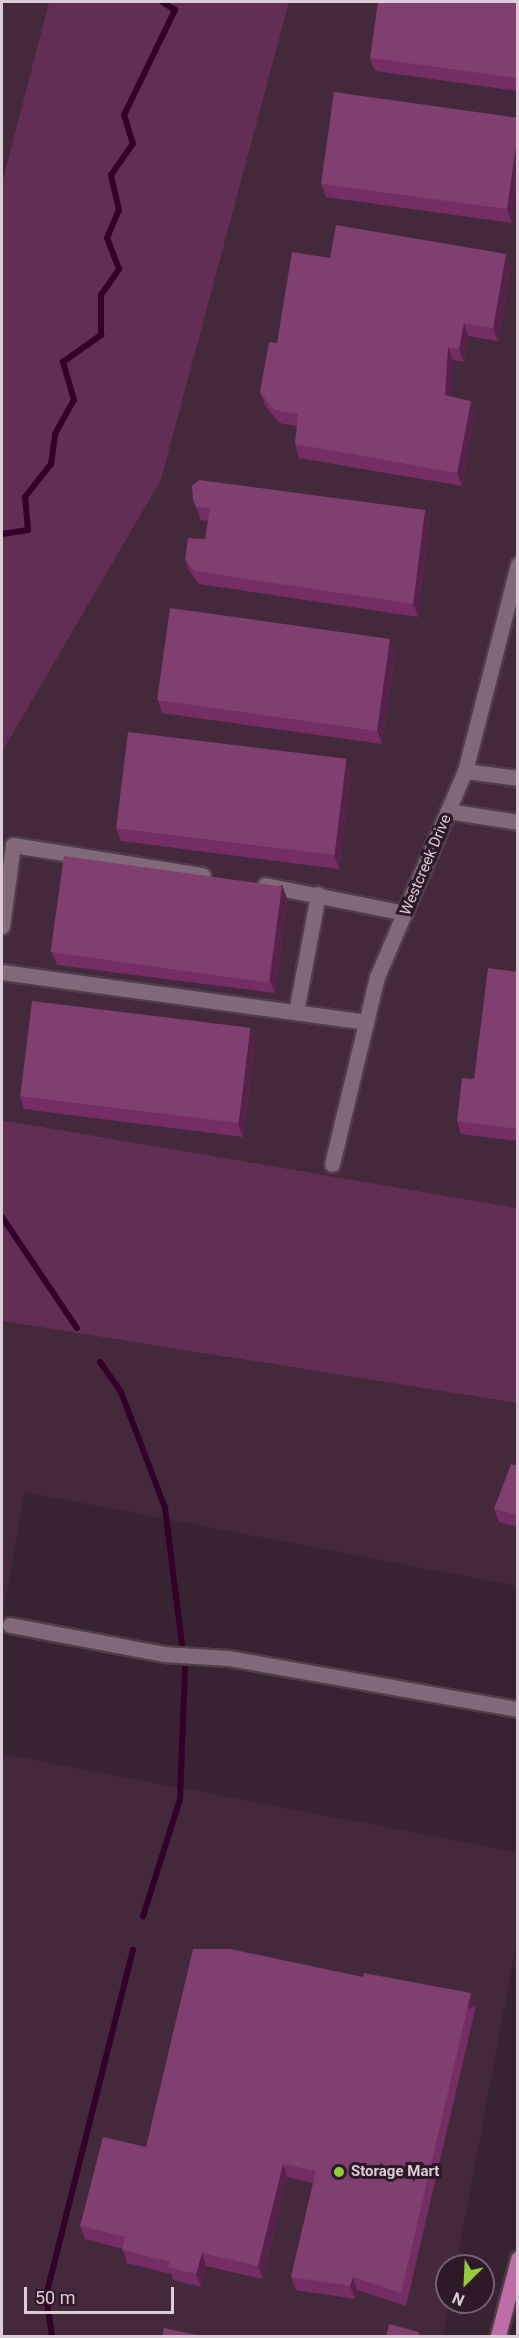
<!DOCTYPE html>
<style>
body{margin:0}
#map{position:relative;width:519px;height:2338px;overflow:hidden;background:#372331;font-family:Roboto,sans-serif}
div>[style]{position:absolute}
[style*='--x']{left:calc(var(--x)*1px);top:calc(var(--y)*1px);width:calc(var(--w)*1px);rotate:calc(var(--a)*1deg)}
.built>*{inset:0;background:#44293c}
.green>*{inset:0;background:#622e54}
.stream>*{height:6px;margin:-3px;padding:0 3px;transform-origin:3px;border-radius:3px;background:#320028}
.roads{filter:drop-shadow(2px 0 #4f3e4a) drop-shadow(-2px 0 #4f3e4a) drop-shadow(0 2px #4f3e4a) drop-shadow(0 -2px #4f3e4a)}
.minor>*{height:15px;margin:-7.5px;padding:0 7.5px;transform-origin:7.5px;border-radius:7.5px;background:#816979}
.major>*{height:15px;margin:-7.5px;padding:0 7.5px;transform-origin:7.5px;border-radius:7.5px;background:#be6da7}
.wall>*{inset:0;background:#742e63}
.shaded-wall>*{inset:0;background:#57224a;transform-origin:0 0}
.building>*{inset:0;background:#7f3f6f;transform-origin:0 0}
.dots>*{width:16px;height:16px;translate:-50% -50%;box-sizing:border-box;border:3px solid #2d1927;border-radius:50%}
span{translate:-50% -50%;white-space:nowrap;text-align:center;line-height:1.15;-webkit-text-stroke:6px #2d1927;paint-order:stroke}
.street-label{font-size:15px;color:#dbcdd6}
.poi-label{font-size:15px;color:#dbcdd6;font-weight:700}
.left{translate:0 -50%;text-align:left}
.frame{position:absolute;inset:0;border:3px solid #dbcdd6;pointer-events:none}
.north{position:absolute;left:435px;top:2254px;width:60px;height:60px;box-sizing:border-box;background:#2d1927;border:2px solid #73616d;border-radius:50%;rotate:204deg;font-size:16px;font-weight:700;line-height:24px;text-align:center;color:#dbcdd6}
.north::after{content:'';display:block;margin:auto;width:21px;height:27px;background:#94cc3c;clip-path:polygon(50% 0,100% 100%,50% 72%,0 100%)}
.scale{position:absolute;left:24px;top:2287px;width:150px;height:27px;box-sizing:border-box;border:3px solid #dbcdd6;border-top:0;padding-left:8px;font-size:18px;line-height:21px;white-space:nowrap;color:#dbcdd6;-webkit-text-stroke:4px #2d1927;paint-order:stroke}
</style>
<div id="map">
<div class="built">
<div style="clip-path:polygon(2px 2px,49px 2px,2px 183px)"></div>
<div style="clip-path:polygon(289px 2px,517px 2px,517px 1208px,2px 1120px,2px 752px,161px 480px)"></div>
<div style="clip-path:polygon(2px 1321px,517px 1403px,517px 1586px,25px 1492px,2px 1618px)"></div>
<div style="clip-path:polygon(2px 1754px,517px 1852px,517px 1940px,456px 2266px,447px 2266px,449px 2302px,443px 2336px,2px 2336px)"></div>
</div>
<div class="green">
<div style="clip-path:polygon(49px 2px,289px 2px,161px 480px,2px 752px,2px 183px)"></div>
<div style="clip-path:polygon(2px 1120px,517px 1208px,517px 1403px,2px 1321px)"></div>
</div>
<div class="stream">
<div style="--x:2;--y:534;--w:26;--a:-9"></div>
<div style="--x:28;--y:530;--w:33;--a:-95"></div>
<div style="--x:25;--y:497;--w:42;--a:-51.8"></div>
<div style="--x:51;--y:464;--w:30;--a:-82"></div>
<div style="--x:55;--y:434;--w:39;--a:-61"></div>
<div style="--x:74;--y:400;--w:40;--a:-106"></div>
<div style="--x:63;--y:362;--w:47;--a:-35.4"></div>
<div style="--x:101;--y:335;--w:40;--a:-90"></div>
<div style="--x:101;--y:295;--w:32;--a:-55"></div>
<div style="--x:119;--y:269;--w:33;--a:-111"></div>
<div style="--x:107;--y:238;--w:30;--a:-67"></div>
<div style="--x:119;--y:210;--w:36;--a:-103"></div>
<div style="--x:111;--y:175;--w:38;--a:-55"></div>
<div style="--x:133;--y:144;--w:30;--a:-107"></div>
<div style="--x:124;--y:115;--w:117;--a:-64.1"></div>
<div style="--x:175;--y:10;--w:15;--a:-148"></div>
<div style="--x:2;--y:1217;--w:134;--a:56"></div>
<div style="--x:100;--y:1362;--w:37;--a:55"></div>
<div style="--x:121;--y:1392;--w:124;--a:69.2"></div>
<div style="--x:165;--y:1508;--w:162;--a:82.9"></div>
<div style="--x:185;--y:1669;--w:130;--a:92.2"></div>
<div style="--x:180;--y:1799;--w:123;--a:107.5"></div>
<div style="--x:52;--y:2336;--w:40;--a:-98.5"></div>
<div style="--x:46;--y:2296;--w:357;--a:-75.9"></div>
</div>
<div class="roads">
<div class="minor">
<div style="--x:465;--y:771;--w:53;--a:7.5"></div>
<div style="--x:448;--y:811;--w:71;--a:8.9"></div>
<div style="--x:265;--y:885;--w:143;--a:11.3"></div>
<div style="--x:2;--y:926;--w:82;--a:-82.3"></div>
<div style="--x:13;--y:845;--w:192;--a:9"></div>
<div style="--x:2;--y:972;--w:368;--a:7.8"></div>
<div style="--x:296;--y:1012;--w:120;--a:-79.4"></div>
<div style="--x:332;--y:1164;--w:192;--a:-76.5"></div>
<div style="--x:377;--y:977;--w:224;--a:-66.9"></div>
<div style="--x:465;--y:771;--w:213;--a:-75.6"></div>
<div style="--x:10;--y:1625;--w:156;--a:10.7"></div>
<div style="--x:163;--y:1654;--w:65;--a:3.5"></div>
<div style="--x:228;--y:1658;--w:294;--a:10"></div>
</div>
<div class="major">
<div style="--x:498;--y:2336;--w:80;--a:-75.4"></div>
</div>
</div>
<div class="wall">
<div style="clip-path:polygon(518px 2px,518px 91px,375px 71px,370px 58px)"></div>
<div style="clip-path:polygon(518px 118px,512px 223px,326px 197px,321px 184px)"></div>
<div style="clip-path:polygon(506px 254px,511px 267px,498px 341px,468px 336px,464px 362px,453px 360px,450px 396px,475px 414px,462px 486px,299px 458px,295px 444px,297px 426px,279px 423px,265px 405px,260px 392px,277px 343px,330px 258px)"></div>
<div style="clip-path:polygon(193px 499px,425px 510px,429px 523px,418px 617px,199px 584px,190px 572px,185px 559px,205px 539px,208px 521px,201px 520px)"></div>
<div style="clip-path:polygon(395px 652px,382px 744px,162px 713px,158px 700px)"></div>
<div style="clip-path:polygon(346px 760px,351px 773px,339px 869px,121px 841px,116px 828px)"></div>
<div style="clip-path:polygon(282px 885px,287px 899px,275px 993px,57px 965px,52px 952px)"></div>
<div style="clip-path:polygon(518px 972px,518px 1141px,461px 1134px,457px 1121px)"></div>
<div style="clip-path:polygon(250px 1029px,255px 1042px,243px 1137px,24px 1109px,20px 1096px)"></div>
<div style="clip-path:polygon(518px 1466px,518px 1527px,499px 1522px,494px 1509px)"></div>
<div style="clip-path:polygon(363px 1977px,476px 2006px,406px 2306px,357px 2290px,355px 2299px,296px 2290px,291px 2277px,313px 2183px,287px 2177px,263px 2279px,206px 2266px,201px 2287px,173px 2280px,171px 2274px,127px 2263px,123px 2249px,85px 2239px,80px 2226px,146px 2147px)"></div>
</div>
<div class="shaded-wall">
<div style="clip-path:polygon(518px 131px,518px 179px,512px 223px,507px 209px)"></div>
<div style="clip-path:polygon(506px 254px,511px 267px,498px 341px,493px 328px)"></div>
<div style="clip-path:polygon(464px 323px,468px 336px,464px 362px,459px 349px)"></div>
<div style="clip-path:polygon(448px 347px,453px 360px,450px 408px,445px 395px)"></div>
<div style="clip-path:polygon(471px 401px,475px 414px,462px 486px,457px 473px)"></div>
<div style="clip-path:polygon(425px 510px,429px 523px,418px 617px,413px 604px)"></div>
<div style="clip-path:polygon(390px 639px,395px 652px,382px 744px,377px 730px)"></div>
<div style="clip-path:polygon(346px 760px,351px 773px,339px 869px,334px 855px)"></div>
<div style="clip-path:polygon(282px 885px,287px 899px,275px 993px,270px 980px)"></div>
<div style="clip-path:polygon(250px 1029px,255px 1042px,243px 1137px,238px 1124px)"></div>
<div style="left:471px;top:1993px;width:14px;height:308px;rotate:69deg"></div>
<div style="clip-path:polygon(283px 2164px,287px 2177px,263px 2279px,258px 2266px)"></div>
<div style="clip-path:polygon(202px 2253px,206px 2266px,201px 2287px,196px 2274px)"></div>
<div style="clip-path:polygon(353px 2277px,357px 2290px,355px 2299px,350px 2286px)"></div>
</div>
<div class="building">
<div style="clip-path:polygon(378px 2px,518px 2px,518px 78px,370px 58px)"></div>
<div style="clip-path:polygon(334px 92px,518px 118px,518px 131px,507px 209px,321px 184px)"></div>
<div style="clip-path:polygon(336px 225px,506px 254px,493px 328px,464px 323px,459px 349px,448px 347px,445px 395px,471px 401px,457px 473px,295px 444px,298px 414px,274px 410px,260px 392px,269px 342px,277px 343px,292px 252px,330px 258px)"></div>
<div style="clip-path:polygon(199px 480px,425px 510px,413px 604px,194px 571px,185px 559px,188px 538px,205px 539px,210px 508px,196px 507px,193px 499px,192px 486px)"></div>
<div style="left:170px;top:608px;width:222px;height:93px;rotate:8deg"></div>
<div style="left:128px;top:732px;width:220px;height:97px;rotate:7deg"></div>
<div style="left:64px;top:856px;width:220px;height:97px;rotate:8deg"></div>
<div style="clip-path:polygon(488px 968px,518px 972px,518px 1129px,457px 1121px,462px 1078px,474px 1079px)"></div>
<div style="left:32px;top:1001px;width:220px;height:96px;rotate:7deg"></div>
<div style="clip-path:polygon(511px 1464px,518px 1466px,518px 1515px,494px 1509px)"></div>
<div style="clip-path:polygon(193px 1949px,230px 1949px,363px 1977px,364px 1973px,471px 1993px,401px 2293px,353px 2277px,350px 2286px,291px 2277px,316px 2171px,283px 2164px,258px 2266px,202px 2253px,196px 2274px,168px 2267px,170px 2262px,122px 2250px,125px 2237px,80px 2226px,103px 2137px,146px 2147px)"></div>
<div style="clip-path:polygon(389px 2324px,419px 2332px,418px 2337px,386px 2337px)"></div>
<div style="clip-path:polygon(164px 2328px,206px 2337px,162px 2337px)"></div>
</div>
<div class="dots">
<div style="left:339px;top:2172px;background:#94cc3c"></div>
</div>
<div class="street-label">
<span style="left:426px;top:865px;rotate:-67deg">Westcreek Drive</span>
</div>
<div class="poi-label">
<span class="left" style="left:351px;top:2172px">Storage Mart</span>
</div>
<div class="frame"></div>
<div class="north">N</div>
<div class="scale">50 m</div>
</div>
